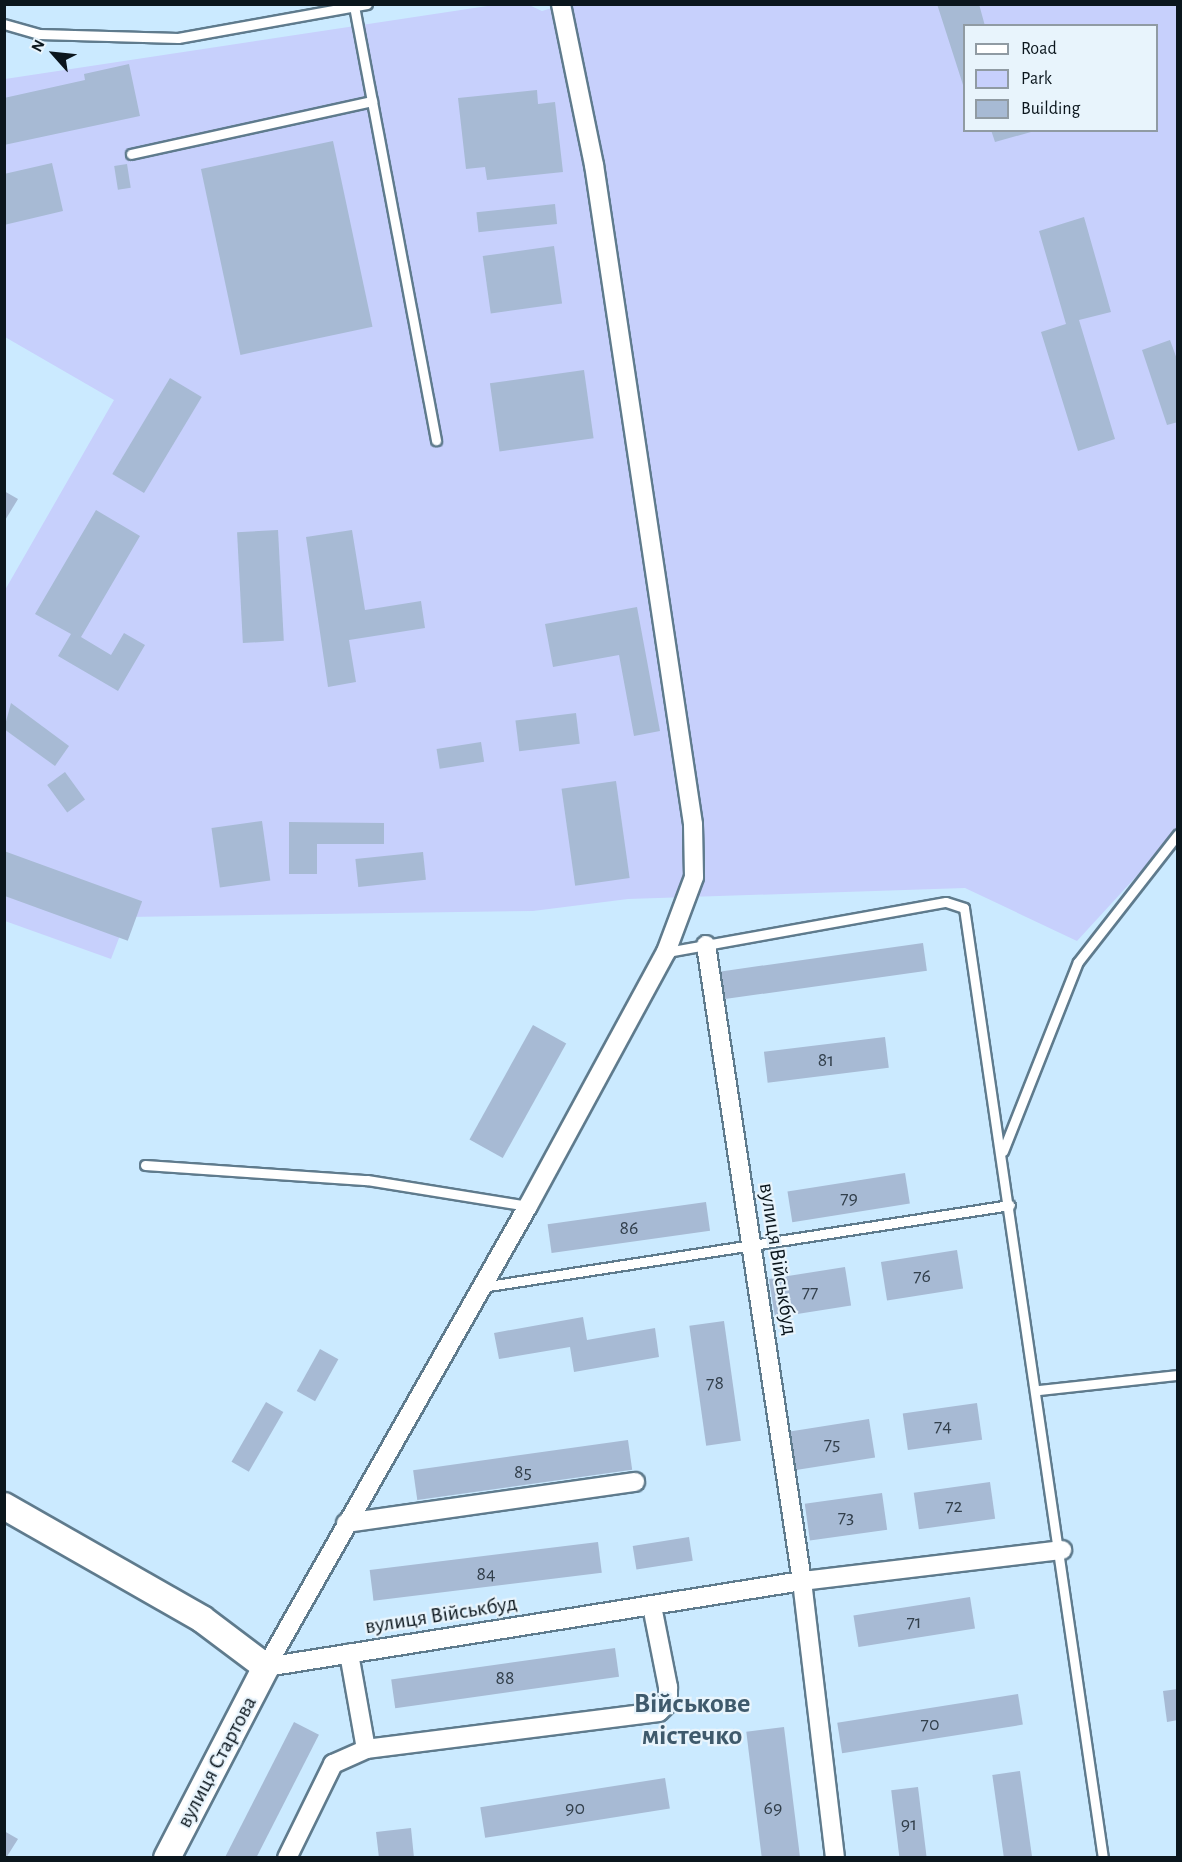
<!DOCTYPE html>
<meta charset="utf-8">
<style>
body{margin:0}
#map{position:relative;width:1182px;height:1862px;overflow:hidden;background:#cbeaff;font-family:"Alegreya Sans",sans-serif}
div>[style]{position:absolute}
[style*='--x']{left:calc(var(--x)*1px);top:calc(var(--y)*1px);width:calc(var(--w)*1px);rotate:calc(var(--a)*1deg)}
.green>*{inset:0;background:#c7d0fc}
.building>*{inset:0;background:#a7bad4;transform-origin:0 0}
.roads{filter:drop-shadow(2px 0 #5f7b8d) drop-shadow(-2px 0 #5f7b8d) drop-shadow(0 2px #5f7b8d) drop-shadow(0 -2px #5f7b8d)}
.service>*{height:9px;margin:-4.5px;padding:0 4.5px;transform-origin:4.5px;border-radius:4.5px;background:#fff}
.minor>*{height:18px;margin:-9px;padding:0 9px;transform-origin:9px;border-radius:9px;background:#fff}
.secondary>*{height:26px;margin:-13px;padding:0 13px;transform-origin:13px;border-radius:13px;background:#fff}
span{translate:-50% -50%;white-space:nowrap;text-align:center;line-height:1.15;-webkit-text-stroke:4.5px #e8f4fc;paint-order:stroke}
.number-label{font-size:20px;color:#323f4b}
.number-label span{-webkit-text-stroke-width:0}
.street-label{font-size:22px;color:#0b161d}
.district-label{font-size:28px;color:#3f5a6c;font-weight:700}
.frame{position:absolute;inset:0;border:6px solid #0b161d;pointer-events:none}
.legend{position:absolute;left:963px;top:24px;width:195px;height:108px;box-sizing:border-box;background:#e8f4fc;border:2px solid #909ba3;margin:0;padding:8px 10px;list-style:none;font-size:18px;color:#0b161d}
.legend li{display:flex;align-items:center;gap:12px;height:30px}
.legend b{width:30px;border:2px solid #909ba3}
.north{position:absolute;left:24px;top:24px;width:60px;height:60px;-webkit-text-stroke:4px #e8f4fc;paint-order:stroke;rotate:297deg;font-size:16px;font-weight:700;line-height:24px;text-align:center;color:#0b161d}
.north::after{content:'';display:block;margin:auto;width:21px;height:27px;background:#0b161d;clip-path:polygon(50% 0,100% 100%,50% 72%,0 100%)}
</style>
<div id="map">
<div class="green">
<div style="clip-path:polygon(evenodd,565px 4px,1177px 5px,1177px 832px,1077px 941px,965px 888px,628px 899px,533px 911px,127px 917px,111px 959px,5px 921px,5px 590px,114px 400px,5px 337px,5px 79px,494px 5px,529px 5px,542px 11px,565px 4px,964px 26px,1156px 26px,1156px 130px,964px 130px,964px 26px)"></div>
</div>
<div class="building">
<div style="clip-path:polygon(937px 4px,979px 4px,985px 26px,964px 26px,964px 88px)"></div>
<div style="clip-path:polygon(129px 64px,140px 116px,4px 145px,4px 98px,85px 80px,84px 74px)"></div>
<div style="clip-path:polygon(537px 90px,538px 104px,555px 102px,563px 172px,487px 180px,485px 167px,466px 169px,458px 98px)"></div>
<div style="clip-path:polygon(991px 130px,1031px 130px,1031px 132px,995px 142px)"></div>
<div style="left:333px;top:141px;width:190px;height:135px;rotate:78deg"></div>
<div style="clip-path:polygon(52px 163px,63px 211px,4px 225px,4px 174px)"></div>
<div style="left:127px;top:164px;width:24px;height:13px;rotate:81deg"></div>
<div style="left:555px;top:204px;width:20px;height:79px;rotate:84deg"></div>
<div style="clip-path:polygon(1084px 217px,1111px 312px,1079px 320px,1115px 439px,1078px 451px,1041px 332px,1066px 324px,1039px 231px)"></div>
<div style="left:554px;top:246px;width:58px;height:72px;rotate:82deg"></div>
<div style="clip-path:polygon(1170px 340px,1178px 362px,1178px 422px,1167px 425px,1142px 350px)"></div>
<div style="left:584px;top:370px;width:69px;height:95px;rotate:82deg"></div>
<div style="left:170px;top:378px;width:37px;height:112px;rotate:31deg"></div>
<div style="clip-path:polygon(4px 491px,18px 499px,4px 522px)"></div>
<div style="clip-path:polygon(96px 510px,140px 536px,81px 637px,111px 655px,124px 633px,145px 645px,118px 691px,58px 656px,71px 634px,35px 614px)"></div>
<div style="left:278px;top:530px;width:111px;height:41px;rotate:87deg"></div>
<div style="clip-path:polygon(352px 530px,365px 610px,421px 601px,425px 628px,349px 640px,356px 682px,328px 687px,306px 537px)"></div>
<div style="clip-path:polygon(637px 607px,660px 731px,634px 736px,619px 655px,553px 667px,545px 624px)"></div>
<div style="clip-path:polygon(11px 703px,69px 746px,55px 766px,4px 729px)"></div>
<div style="left:576px;top:713px;width:31px;height:61px;rotate:83deg"></div>
<div style="left:481px;top:742px;width:20px;height:45px;rotate:81deg"></div>
<div style="left:65px;top:772px;width:34px;height:22px;rotate:54deg"></div>
<div style="left:616px;top:781px;width:98px;height:55px;rotate:82deg"></div>
<div style="left:262px;top:821px;width:60px;height:51px;rotate:82deg"></div>
<div style="clip-path:polygon(289px 822px,384px 823px,384px 844px,317px 844px,317px 874px,289px 874px)"></div>
<div style="left:4px;top:851px;width:147px;height:42px;rotate:20deg"></div>
<div style="left:423px;top:852px;width:28px;height:68px;rotate:84deg"></div>
<div style="left:923px;top:943px;width:28px;height:204px;rotate:82deg"></div>
<div style="left:533px;top:1025px;width:38px;height:131px;rotate:29deg"></div>
<div style="left:885px;top:1037px;width:31px;height:122px;rotate:83deg"></div>
<div style="left:905px;top:1173px;width:31px;height:119px;rotate:81deg"></div>
<div style="left:706px;top:1202px;width:29px;height:160px;rotate:82deg"></div>
<div style="left:957px;top:1250px;width:39px;height:77px;rotate:81deg"></div>
<div style="left:845px;top:1267px;width:39px;height:77px;rotate:81deg"></div>
<div style="clip-path:polygon(583px 1317px,587px 1340px,655px 1328px,659px 1357px,574px 1372px,570px 1347px,499px 1359px,494px 1333px)"></div>
<div style="left:724px;top:1321px;width:121px;height:35px;rotate:82deg"></div>
<div style="left:320px;top:1349px;width:21px;height:48px;rotate:29deg"></div>
<div style="left:266px;top:1402px;width:20px;height:69px;rotate:30deg"></div>
<div style="left:977px;top:1403px;width:37px;height:75px;rotate:82deg"></div>
<div style="left:869px;top:1419px;width:39px;height:80px;rotate:81deg"></div>
<div style="left:628px;top:1440px;width:30px;height:217px;rotate:82deg"></div>
<div style="left:990px;top:1482px;width:37px;height:77px;rotate:82deg"></div>
<div style="left:882px;top:1493px;width:37px;height:78px;rotate:82deg"></div>
<div style="left:689px;top:1537px;width:24px;height:57px;rotate:81deg"></div>
<div style="left:598px;top:1542px;width:31px;height:230px;rotate:83deg"></div>
<div style="left:970px;top:1597px;width:32px;height:118px;rotate:81deg"></div>
<div style="left:615px;top:1648px;width:29px;height:226px;rotate:82deg"></div>
<div style="clip-path:polygon(1178px 1689px,1178px 1720px,1167px 1722px,1163px 1691px)"></div>
<div style="left:1018px;top:1694px;width:31px;height:183px;rotate:81deg"></div>
<div style="left:294px;top:1722px;width:28px;height:153px;rotate:27deg"></div>
<div style="left:784px;top:1727px;width:132px;height:38px;rotate:83deg"></div>
<div style="left:1020px;top:1771px;width:88px;height:28px;rotate:82deg"></div>
<div style="left:665px;top:1778px;width:31px;height:187px;rotate:81deg"></div>
<div style="left:918px;top:1787px;width:72px;height:27px;rotate:83deg"></div>
<div style="clip-path:polygon(411px 1828px,414px 1858px,379px 1858px,376px 1832px)"></div>
<div style="clip-path:polygon(4px 1831px,18px 1839px,6px 1858px,4px 1858px)"></div>
</div>
<div class="roads">
<div class="service">
<div style="--x:354;--y:6;--w:442;--a:79.3"></div>
<div style="--x:4;--y:24;--w:36;--a:16"></div>
<div style="--x:39;--y:34;--w:139;--a:1.6"></div>
<div style="--x:178;--y:38;--w:192;--a:-10.2"></div>
<div style="--x:131;--y:154;--w:247;--a:-12.4"></div>
<div style="--x:667;--y:952;--w:283;--a:-10.2"></div>
<div style="--x:946;--y:902;--w:19;--a:18"></div>
<div style="--x:964;--y:908;--w:960;--a:81.68"></div>
<div style="--x:1003;--y:1151;--w:203;--a:-68.4"></div>
<div style="--x:1078;--y:962;--w:162;--a:-52"></div>
<div style="--x:145;--y:1165;--w:223;--a:3.9"></div>
<div style="--x:367;--y:1180;--w:163;--a:9.2"></div>
<div style="--x:482;--y:1287;--w:534;--a:-8.83"></div>
<div style="--x:1039;--y:1390;--w:140;--a:-6.2"></div>
</div>
<div class="minor">
<div style="--x:706;--y:945;--w:643;--a:81.42"></div>
<div style="--x:802;--y:1581;--w:279;--a:83.2"></div>
<div style="--x:346;--y:1523;--w:292;--a:-8.1"></div>
<div style="--x:266;--y:1667;--w:530;--a:-60.39"></div>
<div style="--x:528;--y:1206;--w:289;--a:-61.5"></div>
<div style="--x:666;--y:952;--w:80;--a:-69.5"></div>
<div style="--x:694;--y:877;--w:53;--a:-91.1"></div>
<div style="--x:693;--y:824;--w:666;--a:-98.54"></div>
<div style="--x:594;--y:165;--w:164;--a:-101.6"></div>
<div style="--x:266;--y:1667;--w:543;--a:-9.12"></div>
<div style="--x:802;--y:1581;--w:262;--a:-6.8"></div>
<div style="--x:366;--y:1749;--w:295;--a:-7.2"></div>
<div style="--x:659;--y:1712;--w:13;--a:-45"></div>
<div style="--x:668;--y:1703;--w:16;--a:-90"></div>
<div style="--x:668;--y:1687;--w:83;--a:-101.2"></div>
<div style="--x:287;--y:1858;--w:105;--a:-63.9"></div>
<div style="--x:333;--y:1764;--w:36;--a:-24"></div>
<div style="--x:366;--y:1749;--w:97;--a:-100.1"></div>
</div>
<div class="secondary">
<div style="--x:4;--y:1506;--w:228;--a:29.7"></div>
<div style="--x:202;--y:1619;--w:80;--a:36.9"></div>
<div style="--x:266;--y:1667;--w:215;--a:117.4"></div>
</div>
</div>
<div class="number-label">
<span style="left:826px;top:1060px">81</span>
<span style="left:849px;top:1198px">79</span>
<span style="left:629px;top:1228px">86</span>
<span style="left:922px;top:1276px">76</span>
<span style="left:810px;top:1292px">77</span>
<span style="left:715px;top:1383px">78</span>
<span style="left:943px;top:1426px">74</span>
<span style="left:832px;top:1444px">75</span>
<span style="left:523px;top:1472px">85</span>
<span style="left:954px;top:1506px">72</span>
<span style="left:846px;top:1517px">73</span>
<span style="left:486px;top:1574px">84</span>
<span style="left:914px;top:1622px">71</span>
<span style="left:505px;top:1678px">88</span>
<span style="left:930px;top:1724px">70</span>
<span style="left:575px;top:1808px">90</span>
<span style="left:773px;top:1808px">69</span>
<span style="left:909px;top:1824px">91</span>
</div>
<div class="street-label">
<span style="left:778px;top:1259px;rotate:81deg">вулиця Військбуд</span>
<span style="left:441px;top:1615px;rotate:-9deg">вулиця Військбуд</span>
<span style="left:217px;top:1762px;rotate:-62deg">вулиця Стартова</span>
</div>
<div class="district-label">
<span style="left:692px;top:1720px">Військове<br>містечко</span>
</div>
<div class="frame"></div>
<ul class="legend">
<li><b style="height:8px;background:#fff"></b>Road</li>
<li><b style="height:16px;background:#c7d0fc"></b>Park</li>
<li><b style="height:16px;background:#a7bad4"></b>Building</li>
</ul>
<div class="north">N</div>
</div>
